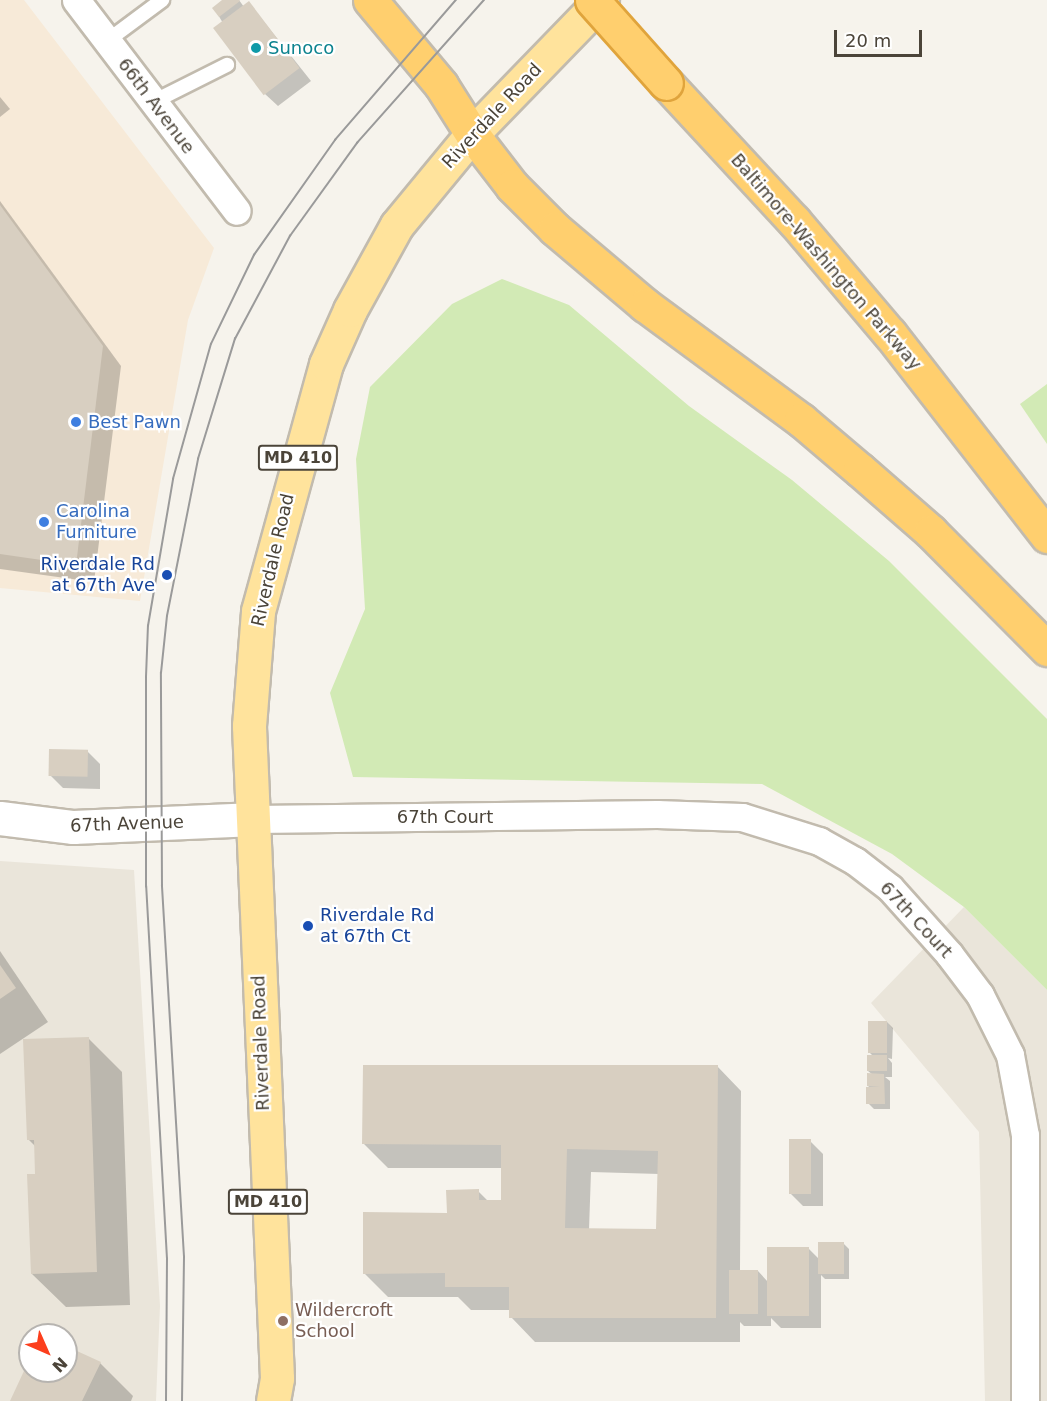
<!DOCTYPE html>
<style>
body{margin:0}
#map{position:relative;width:1047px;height:1401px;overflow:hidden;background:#f6f3ec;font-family:"DejaVu Sans",sans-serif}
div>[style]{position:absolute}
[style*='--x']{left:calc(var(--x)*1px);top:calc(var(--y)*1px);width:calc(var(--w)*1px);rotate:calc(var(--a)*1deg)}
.residential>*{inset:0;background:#eae5da}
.commercial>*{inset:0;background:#f7ead8}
.green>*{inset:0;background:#d2eab5}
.shadow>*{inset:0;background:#0003}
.building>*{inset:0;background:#d8cfc1;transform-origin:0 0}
.roads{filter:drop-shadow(2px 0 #c2bbae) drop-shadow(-2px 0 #c2bbae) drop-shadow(0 2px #c2bbae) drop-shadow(0 -2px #c2bbae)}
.service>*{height:14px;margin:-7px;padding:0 7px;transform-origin:7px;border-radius:7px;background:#fff}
.minor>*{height:27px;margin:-13.5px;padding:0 13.5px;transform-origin:13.5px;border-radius:13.5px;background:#fff}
.tertiary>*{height:33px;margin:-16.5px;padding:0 16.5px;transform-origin:16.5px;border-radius:16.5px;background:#fff}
.primary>*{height:33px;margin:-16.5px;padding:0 16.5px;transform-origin:16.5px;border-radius:16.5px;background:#ffe39c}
.motorway>*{height:33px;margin:-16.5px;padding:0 16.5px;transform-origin:16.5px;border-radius:16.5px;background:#ffcf6e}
.tram>*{height:1.5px;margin:-0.75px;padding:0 0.75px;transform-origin:0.75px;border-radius:0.75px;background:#9a9a9a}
.bridges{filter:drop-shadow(2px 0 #e0a43c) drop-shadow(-2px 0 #e0a43c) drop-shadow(0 2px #e0a43c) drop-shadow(0 -2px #e0a43c)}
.motorway-bridge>*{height:33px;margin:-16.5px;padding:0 16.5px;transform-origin:16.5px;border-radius:16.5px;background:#ffcf6e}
.dots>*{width:16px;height:16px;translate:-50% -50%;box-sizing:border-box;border:3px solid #fff;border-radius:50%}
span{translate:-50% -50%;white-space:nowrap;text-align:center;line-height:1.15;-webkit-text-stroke:4.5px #fff;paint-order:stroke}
.shield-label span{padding:2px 4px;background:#fff;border:2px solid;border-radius:4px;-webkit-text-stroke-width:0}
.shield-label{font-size:16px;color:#4b4439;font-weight:700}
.culture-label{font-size:18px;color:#0d838f}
.left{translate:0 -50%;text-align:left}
.street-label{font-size:18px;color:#4b4439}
.shop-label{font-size:18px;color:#366cbe}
.transit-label{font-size:18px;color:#164399}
.right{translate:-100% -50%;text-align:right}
.education-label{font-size:18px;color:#785e54}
.north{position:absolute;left:18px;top:1323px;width:60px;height:60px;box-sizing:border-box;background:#fff;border:2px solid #b7b4b0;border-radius:50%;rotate:135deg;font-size:16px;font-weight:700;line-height:24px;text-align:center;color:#4b4439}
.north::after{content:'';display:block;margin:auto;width:21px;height:27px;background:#fc3f1d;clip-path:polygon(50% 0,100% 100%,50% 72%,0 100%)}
.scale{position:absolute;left:834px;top:30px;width:88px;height:27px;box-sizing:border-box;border:3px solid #4b4439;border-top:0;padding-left:8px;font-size:18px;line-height:21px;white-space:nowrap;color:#4b4439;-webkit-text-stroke:4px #fff;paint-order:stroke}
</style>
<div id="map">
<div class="residential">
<div style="clip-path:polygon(evenodd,0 861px,134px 870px,160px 1306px,156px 1401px,0 1401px,0 861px,30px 1335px,66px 1335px,66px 1371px,30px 1371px,30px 1335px)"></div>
<div style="clip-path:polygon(964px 907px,1047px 990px,1047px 1401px,985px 1401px,979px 1132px,871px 1003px)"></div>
</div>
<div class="commercial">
<div style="clip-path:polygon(0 0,24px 0,214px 248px,188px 320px,140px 601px,0 588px)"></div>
</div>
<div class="green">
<div style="clip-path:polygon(502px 279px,569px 305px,689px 406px,792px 480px,889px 561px,1047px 719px,1047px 990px,964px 907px,892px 854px,762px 784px,353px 777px,330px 693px,365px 609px,356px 459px,370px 387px,452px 304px)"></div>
<div style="clip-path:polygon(1047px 384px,1047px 444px,1020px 404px)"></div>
</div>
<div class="shadow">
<div style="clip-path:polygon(225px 0,239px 0,244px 7px,249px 3px,311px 81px,278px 106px,265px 94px,214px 8px)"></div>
<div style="clip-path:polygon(0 97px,10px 109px,0 117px)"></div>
<div style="clip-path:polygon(0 201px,121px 366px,94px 582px,0 569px)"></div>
<div style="clip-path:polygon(87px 751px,100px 764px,100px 789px,63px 788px,50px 775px)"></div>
<div style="clip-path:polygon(0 951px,48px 1022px,0 1054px)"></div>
<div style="clip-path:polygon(887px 1022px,893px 1028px,892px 1059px,888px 1058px,892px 1063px,892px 1077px,885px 1077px,890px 1081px,890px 1109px,874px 1109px,868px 1103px,869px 1075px,873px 1075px,868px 1071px,873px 1056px,869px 1052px)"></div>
<div style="clip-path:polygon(88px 1038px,122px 1072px,130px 1305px,66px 1307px,32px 1274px,37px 1175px,36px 1147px,28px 1139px)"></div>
<div style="clip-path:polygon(evenodd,717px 1066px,741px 1091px,740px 1271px,758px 1271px,768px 1282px,809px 1249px,819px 1259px,843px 1243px,849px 1249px,849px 1279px,825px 1279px,821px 1275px,821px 1328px,781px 1328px,771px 1318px,771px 1326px,744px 1326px,740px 1322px,740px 1342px,535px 1342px,511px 1317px,511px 1310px,471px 1310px,458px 1297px,388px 1297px,364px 1273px,478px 1191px,489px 1202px,503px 1202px,503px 1168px,388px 1168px,364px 1144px,717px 1066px,591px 1172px,659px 1174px,657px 1231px,589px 1230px,591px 1172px)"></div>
<div style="clip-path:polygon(810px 1141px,823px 1154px,823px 1206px,803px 1206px,790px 1193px)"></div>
<div style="clip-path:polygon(66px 1347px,100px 1363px,133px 1396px,131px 1401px,12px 1401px,30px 1362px,30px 1371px,66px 1371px)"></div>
</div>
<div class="building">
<div style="clip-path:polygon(222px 0,239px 0,240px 1px,219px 17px,212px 8px)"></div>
<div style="left:249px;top:1px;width:84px;height:45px;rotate:53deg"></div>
<div style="clip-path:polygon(0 205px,103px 346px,76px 565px,0 554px)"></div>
<div style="left:49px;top:749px;width:39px;height:27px;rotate:1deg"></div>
<div style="clip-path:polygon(0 965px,16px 988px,0 999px)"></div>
<div style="left:868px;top:1021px;width:19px;height:32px"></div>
<div style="clip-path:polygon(89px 1037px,97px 1272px,31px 1274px,27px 1174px,35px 1174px,34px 1140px,27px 1140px,23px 1039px)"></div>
<div style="left:867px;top:1055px;width:20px;height:16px"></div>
<div style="clip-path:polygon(evenodd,363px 1065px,718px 1065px,716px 1318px,509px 1318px,509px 1287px,445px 1287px,445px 1273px,363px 1274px,363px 1212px,447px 1213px,446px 1190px,479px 1189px,479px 1200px,501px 1200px,501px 1145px,362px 1144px,363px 1065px,567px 1149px,658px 1151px,656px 1229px,565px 1228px,567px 1149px)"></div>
<div style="clip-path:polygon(867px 1073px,884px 1074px,885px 1104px,866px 1104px,866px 1087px,880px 1087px,867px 1086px)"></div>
<div style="left:789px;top:1139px;width:22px;height:55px"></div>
<div style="left:818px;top:1242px;width:26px;height:32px"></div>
<div style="left:767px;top:1247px;width:42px;height:69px"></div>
<div style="left:729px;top:1270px;width:29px;height:44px"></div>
<div style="clip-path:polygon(66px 1346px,101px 1362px,82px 1401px,10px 1401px,30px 1358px,30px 1371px,66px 1371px)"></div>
</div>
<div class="roads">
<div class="service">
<div style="--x:107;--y:41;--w:69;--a:-36.7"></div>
<div style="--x:153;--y:102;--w:83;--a:-26.6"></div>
</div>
<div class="minor">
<div style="--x:76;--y:0;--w:265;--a:52.7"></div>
<div style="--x:255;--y:819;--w:402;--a:-0.7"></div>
<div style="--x:657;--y:814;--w:85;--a:2"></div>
<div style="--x:742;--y:817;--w:81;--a:17.3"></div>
<div style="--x:819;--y:841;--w:41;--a:29.1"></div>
<div style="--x:855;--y:861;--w:44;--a:37.6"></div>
<div style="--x:890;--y:888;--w:89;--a:48.2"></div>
<div style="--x:949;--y:954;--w:51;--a:52.9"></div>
<div style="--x:980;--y:995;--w:67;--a:63.4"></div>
<div style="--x:1010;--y:1055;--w:81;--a:79.4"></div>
<div style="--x:1025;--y:1135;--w:266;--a:90"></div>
</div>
<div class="tertiary">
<div style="--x:0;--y:818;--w:74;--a:7"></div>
<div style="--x:73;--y:827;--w:182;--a:-2.5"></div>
</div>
<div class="primary">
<div style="--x:273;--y:1401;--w:23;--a:-80"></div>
<div style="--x:277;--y:1378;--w:653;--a:-92.46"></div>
<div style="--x:249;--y:726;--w:115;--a:-85.5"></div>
<div style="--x:258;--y:611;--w:256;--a:-74.6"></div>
<div style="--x:326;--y:364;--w:59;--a:-66"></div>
<div style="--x:350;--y:310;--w:97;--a:-61.1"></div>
<div style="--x:397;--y:225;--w:118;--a:-50.5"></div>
<div style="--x:472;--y:134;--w:187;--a:-45.9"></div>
</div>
<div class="motorway">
<div style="--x:370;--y:0;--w:111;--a:50.1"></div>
<div style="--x:441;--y:85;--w:58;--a:57.7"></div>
<div style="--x:472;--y:134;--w:66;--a:52.4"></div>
<div style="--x:512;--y:186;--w:61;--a:45"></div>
<div style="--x:555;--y:229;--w:118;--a:40.2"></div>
<div style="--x:645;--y:305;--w:194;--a:36.4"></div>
<div style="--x:801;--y:420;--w:77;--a:40.3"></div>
<div style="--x:860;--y:470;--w:94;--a:41.1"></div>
<div style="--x:931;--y:532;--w:165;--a:45.2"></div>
<div style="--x:666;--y:83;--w:188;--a:47.2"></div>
<div style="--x:794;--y:221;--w:148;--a:49.7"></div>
<div style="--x:890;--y:334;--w:256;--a:52.1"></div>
</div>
</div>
<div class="tram">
<div style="--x:166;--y:1401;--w:142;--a:-89.6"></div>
<div style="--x:167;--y:1259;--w:373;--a:-93.2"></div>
<div style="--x:146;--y:887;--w:210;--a:-90"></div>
<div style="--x:146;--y:677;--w:51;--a:-87.8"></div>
<div style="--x:148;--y:626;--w:149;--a:-80.3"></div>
<div style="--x:173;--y:479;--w:140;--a:-74.3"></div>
<div style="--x:211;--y:344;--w:99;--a:-64.2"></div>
<div style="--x:254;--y:255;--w:141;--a:-54.8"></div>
<div style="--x:335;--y:140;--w:185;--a:-49.2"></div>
<div style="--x:182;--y:1401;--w:144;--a:-89.2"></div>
<div style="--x:184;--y:1257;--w:372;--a:-93.4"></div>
<div style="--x:162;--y:886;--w:213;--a:-90.3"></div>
<div style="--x:161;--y:673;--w:57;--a:-84"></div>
<div style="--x:167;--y:616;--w:160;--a:-78.8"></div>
<div style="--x:198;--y:459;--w:126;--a:-72.9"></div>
<div style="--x:235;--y:339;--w:117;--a:-61.9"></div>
<div style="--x:290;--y:236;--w:115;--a:-54.2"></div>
<div style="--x:357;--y:143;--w:191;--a:-48.4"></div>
</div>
<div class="bridges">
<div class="motorway-bridge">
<div style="--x:592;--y:0;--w:111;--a:48.3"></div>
</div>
</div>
<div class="dots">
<div style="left:256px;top:48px;background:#0f9aa8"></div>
<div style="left:76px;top:422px;background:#3f7fe0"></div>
<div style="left:44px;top:522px;background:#3f7fe0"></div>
<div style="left:167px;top:575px;background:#1a4fb4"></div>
<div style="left:308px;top:926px;background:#1a4fb4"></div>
<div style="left:283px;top:1321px;background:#8d6e63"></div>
</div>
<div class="shield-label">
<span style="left:298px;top:458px">MD 410</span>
<span style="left:268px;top:1202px">MD 410</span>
</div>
<div class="culture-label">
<span class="left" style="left:268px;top:48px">Sunoco</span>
</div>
<div class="street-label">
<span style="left:156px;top:106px;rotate:53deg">66th Avenue</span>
<span style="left:492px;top:116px;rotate:-47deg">Riverdale Road</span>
<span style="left:826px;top:262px;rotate:49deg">Baltimore-Washington Parkway</span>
<span style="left:273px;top:560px;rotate:-77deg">Riverdale Road</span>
<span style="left:445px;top:817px">67th Court</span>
<span style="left:127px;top:824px;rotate:-2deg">67th Avenue</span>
<span style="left:916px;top:920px;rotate:47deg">67th Court</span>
<span style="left:261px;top:1043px;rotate:-92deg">Riverdale Road</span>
</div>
<div class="shop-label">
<span class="left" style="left:88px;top:422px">Best Pawn</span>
<span class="left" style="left:56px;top:522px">Carolina<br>Furniture</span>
</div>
<div class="transit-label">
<span class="right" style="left:155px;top:575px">Riverdale Rd<br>at 67th Ave</span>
<span class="left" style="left:320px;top:926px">Riverdale Rd<br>at 67th Ct</span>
</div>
<div class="education-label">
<span class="left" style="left:295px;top:1321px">Wildercroft<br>School</span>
</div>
<div class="north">N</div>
<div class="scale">20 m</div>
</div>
